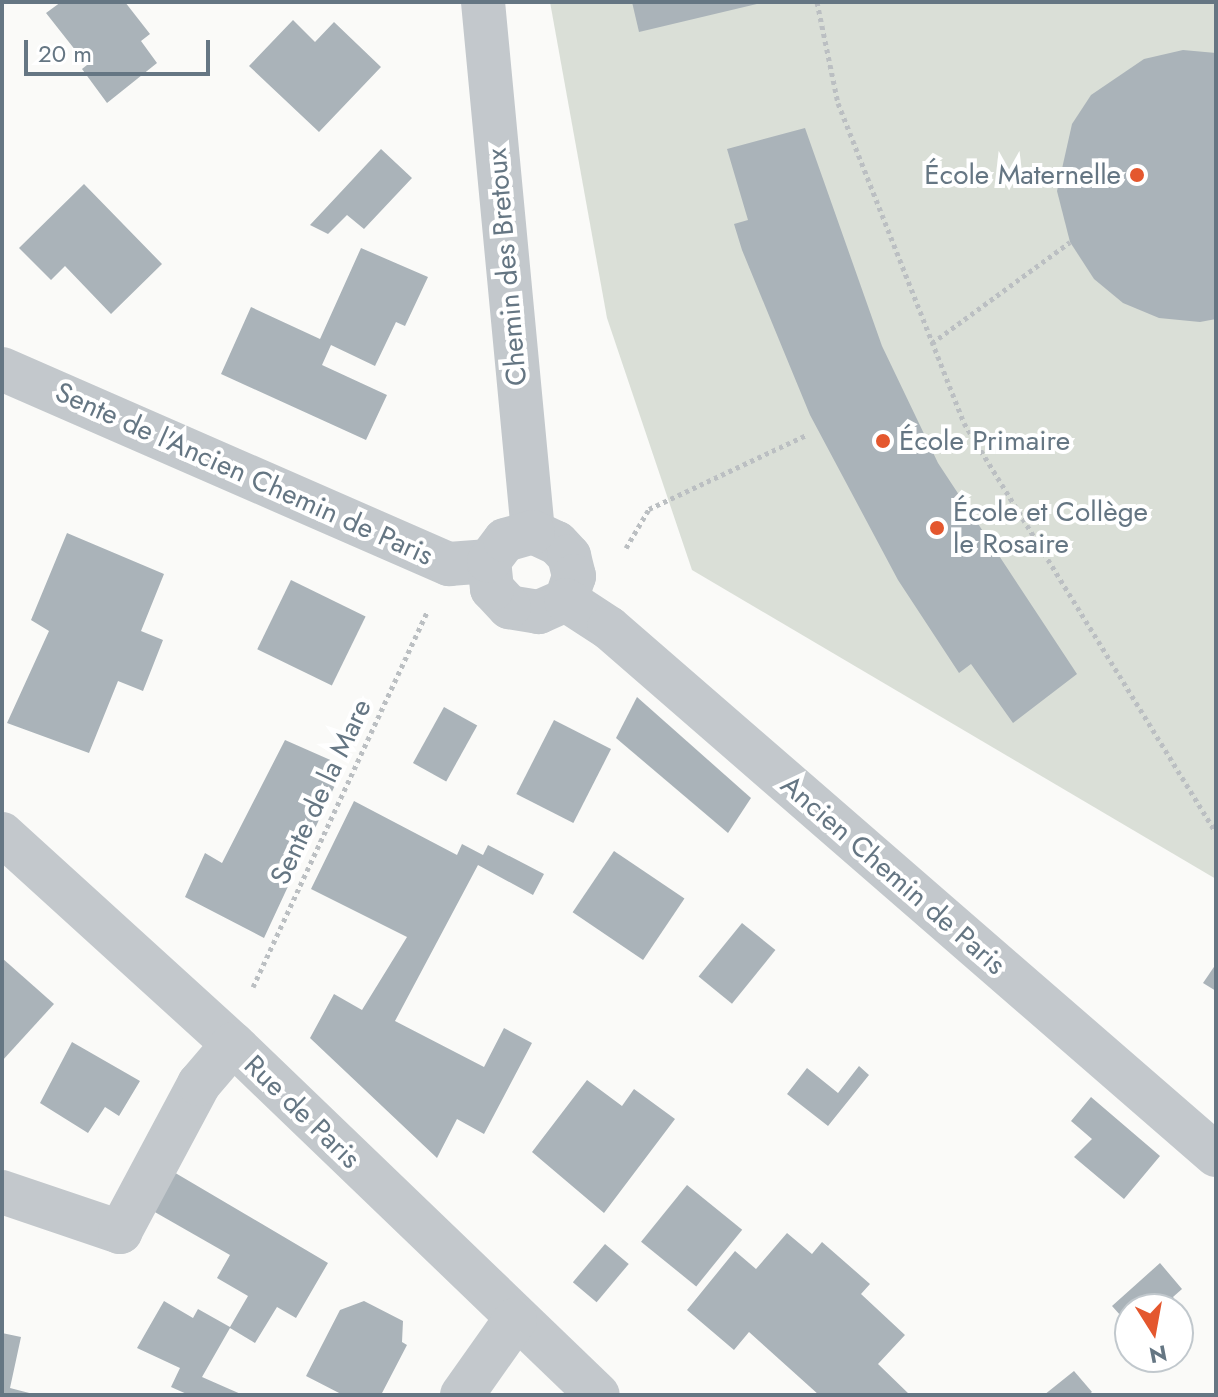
<!DOCTYPE html>
<meta charset="utf-8">
<style>
body{margin:0}
#map{position:relative;width:1218px;height:1397px;overflow:hidden;background:#fafaf8;font-family:Jost,sans-serif}
div>[style]{position:absolute}
[style*='--x']{left:calc(var(--x)*1px);top:calc(var(--y)*1px);width:calc(var(--w)*1px);rotate:calc(var(--a)*1deg)}
.green>*{inset:0;background:#dadfd7}
.building>*{inset:0;background:#aab3b9;transform-origin:0 0}
.path>*{height:5px;margin-top:-2.5px;transform-origin:0;background:repeating-linear-gradient(90deg,#bbbfc2 0 4px,transparent 0 8px)}
.minor>*{height:44px;margin:-22px;padding:0 22px;transform-origin:22px;border-radius:22px;background:#c3c8cc}
.dots>*{width:22px;height:22px;translate:-50% -50%;box-sizing:border-box;border:4px solid #fff;border-radius:50%}
span{translate:-50% -50%;white-space:nowrap;text-align:center;line-height:1.15;-webkit-text-stroke:8px #fff;paint-order:stroke}
.poi-label{font-size:28px;color:#657683}
.right{translate:-100% -50%;text-align:right}
.left{translate:0 -50%;text-align:left}
.street-label{font-size:28px;color:#657683}
.frame{position:absolute;inset:0;border:4px solid #657683;pointer-events:none}
.north{position:absolute;left:1114px;top:1293px;width:80px;height:80px;box-sizing:border-box;background:#fff;border:2px solid #c1c8cd;border-radius:50%;rotate:169deg;font-size:22px;font-weight:700;line-height:32px;text-align:center;color:#657683}
.north::after{content:'';display:block;margin:auto;width:28px;height:36px;background:#e4572e;clip-path:polygon(50% 0,100% 100%,50% 72%,0 100%)}
.scale{position:absolute;left:24px;top:40px;width:186px;height:36px;box-sizing:border-box;border:4px solid #657683;border-top:0;padding-left:10px;font-size:24px;line-height:28px;white-space:nowrap;color:#657683;-webkit-text-stroke:6px #fff;paint-order:stroke}
</style>
<div id="map">
<div class="green">
<div style="clip-path:polygon(550px 2px,1216px 2px,1216px 879px,692px 570px,607px 318px)"></div>
</div>
<div class="building">
<div style="clip-path:polygon(61px 2px,125px 2px,150px 34px,141px 41px,157px 63px,107px 103px,82px 69px,87px 65px,46px 13px)"></div>
<div style="clip-path:polygon(632px 2px,761px 2px,761px 3px,639px 32px)"></div>
<div style="clip-path:polygon(293px 20px,315px 42px,334px 22px,381px 67px,319px 132px,249px 66px)"></div>
<div style="clip-path:polygon(1183px 50px,1216px 53px,1216px 319px,1200px 322px,1159px 318px,1123px 303px,1094px 279px,1070px 242px,1057px 191px,1072px 124px,1091px 95px,1144px 59px)"></div>
<div style="clip-path:polygon(805px 128px,882px 346px,938px 463px,1077px 674px,1013px 723px,971px 664px,959px 673px,898px 580px,810px 415px,742px 250px,734px 224px,748px 220px,727px 149px)"></div>
<div style="clip-path:polygon(381px 149px,412px 178px,364px 229px,347px 215px,328px 234px,310px 225px)"></div>
<div style="clip-path:polygon(84px 184px,162px 264px,111px 314px,65px 266px,51px 280px,19px 248px)"></div>
<div style="clip-path:polygon(361px 248px,428px 277px,405px 326px,396px 322px,375px 366px,331px 345px,322px 365px,387px 395px,366px 440px,221px 374px,251px 307px,320px 339px)"></div>
<div style="clip-path:polygon(67px 533px,164px 574px,141px 631px,163px 640px,143px 691px,118px 681px,89px 753px,7px 723px,49px 631px,31px 620px)"></div>
<div style="left:291px;top:580px;width:83px;height:77px;rotate:26deg"></div>
<div style="clip-path:polygon(637px 697px,751px 798px,728px 833px,616px 738px)"></div>
<div style="left:444px;top:707px;width:38px;height:64px;rotate:29deg"></div>
<div style="left:554px;top:720px;width:64px;height:83px;rotate:27deg"></div>
<div style="clip-path:polygon(285px 740px,344px 766px,264px 938px,185px 897px,205px 853px,222px 863px)"></div>
<div style="clip-path:polygon(354px 801px,457px 855px,462px 844px,483px 855px,488px 845px,544px 874px,533px 895px,478px 865px,395px 1021px,484px 1067px,504px 1028px,532px 1043px,484px 1134px,457px 1119px,437px 1158px,310px 1038px,334px 994px,362px 1010px,407px 937px,311px 889px)"></div>
<div style="left:614px;top:851px;width:85px;height:74px;rotate:34deg"></div>
<div style="left:742px;top:923px;width:43px;height:69px;rotate:39deg"></div>
<div style="clip-path:polygon(2px 958px,54px 1004px,2px 1061px)"></div>
<div style="clip-path:polygon(1216px 964px,1216px 991px,1203px 983px)"></div>
<div style="clip-path:polygon(72px 1042px,140px 1081px,119px 1116px,105px 1107px,88px 1133px,40px 1103px)"></div>
<div style="clip-path:polygon(859px 1066px,869px 1075px,828px 1126px,787px 1094px,807px 1068px,838px 1093px)"></div>
<div style="clip-path:polygon(587px 1080px,622px 1106px,634px 1089px,675px 1119px,604px 1213px,532px 1152px)"></div>
<div style="clip-path:polygon(1091px 1097px,1160px 1156px,1124px 1199px,1074px 1157px,1092px 1139px,1071px 1121px)"></div>
<div style="clip-path:polygon(172px 1171px,328px 1263px,296px 1318px,277px 1307px,255px 1343px,230px 1328px,202px 1377px,243px 1395px,189px 1395px,171px 1387px,180px 1368px,137px 1348px,164px 1301px,193px 1318px,198px 1309px,230px 1327px,248px 1296px,217px 1278px,230px 1255px,153px 1211px)"></div>
<div style="left:687px;top:1185px;width:71px;height:73px;rotate:39deg"></div>
<div style="clip-path:polygon(787px 1233px,812px 1254px,822px 1242px,870px 1284px,861px 1294px,905px 1335px,878px 1364px,910px 1395px,819px 1395px,749px 1332px,734px 1350px,687px 1310px,735px 1251px,756px 1269px)"></div>
<div style="left:605px;top:1244px;width:31px;height:50px;rotate:40deg"></div>
<div style="clip-path:polygon(1160px 1263px,1182px 1289px,1173px 1297px,1186px 1313px,1178px 1320px,1178px 1309px,1130px 1309px,1130px 1326px,1112px 1306px)"></div>
<div style="clip-path:polygon(364px 1301px,403px 1321px,402px 1342px,407px 1345px,381px 1395px,343px 1395px,306px 1376px,340px 1310px)"></div>
<div style="clip-path:polygon(2px 1333px,21px 1337px,10px 1388px,37px 1395px,2px 1395px)"></div>
<div style="clip-path:polygon(1074px 1371px,1092px 1392px,1088px 1395px,1044px 1395px)"></div>
</div>
<div class="path">
<div style="--x:817;--y:2;--w:103;--a:78.3"></div>
<div style="--x:838;--y:103;--w:344;--a:68.5"></div>
<div style="--x:964;--y:423;--w:480;--a:58.4"></div>
<div style="--x:932;--y:343;--w:171;--a:-36.2"></div>
<div style="--x:626;--y:548;--w:45;--a:-59.5"></div>
<div style="--x:649;--y:509;--w:174;--a:-25.2"></div>
<div style="--x:253;--y:987;--w:413;--a:-65.1"></div>
</div>
<div class="minor">
<div style="--x:483;--y:2;--w:532;--a:84.61"></div>
<div style="--x:2;--y:369;--w:488;--a:23.6"></div>
<div style="--x:449;--y:564;--w:40;--a:-4.3"></div>
<div style="--x:533;--y:532;--w:26;--a:25"></div>
<div style="--x:557;--y:543;--w:18;--a:47"></div>
<div style="--x:569;--y:556;--w:21;--a:76"></div>
<div style="--x:574;--y:576;--w:25;--a:108"></div>
<div style="--x:566;--y:600;--w:30;--a:156"></div>
<div style="--x:539;--y:612;--w:30;--a:-171"></div>
<div style="--x:509;--y:607;--w:25;--a:-133"></div>
<div style="--x:492;--y:589;--w:28;--a:-96"></div>
<div style="--x:489;--y:561;--w:26;--a:-53"></div>
<div style="--x:505;--y:540;--w:29;--a:-16"></div>
<div style="--x:566;--y:600;--w:51;--a:33.1"></div>
<div style="--x:609;--y:628;--w:804;--a:40.96"></div>
<div style="--x:2;--y:834;--w:312;--a:42.3"></div>
<div style="--x:233;--y:1044;--w:506;--a:43.88"></div>
<div style="--x:2;--y:1192;--w:125;--a:18.7"></div>
<div style="--x:120;--y:1232;--w:168;--a:-61.9"></div>
<div style="--x:199;--y:1084;--w:52;--a:-49.6"></div>
<div style="--x:462;--y:1395;--w:92;--a:-54.8"></div>
</div>
<div class="dots">
<div style="left:1137px;top:175px;background:#e4572e"></div>
<div style="left:883px;top:441px;background:#e4572e"></div>
<div style="left:937px;top:528px;background:#e4572e"></div>
</div>
<div class="poi-label">
<span class="right" style="left:1121px;top:175px">École Maternelle</span>
<span class="left" style="left:899px;top:441px">École Primaire</span>
<span class="left" style="left:953px;top:528px">École et Collège<br>le Rosaire</span>
</div>
<div class="street-label">
<span style="left:507px;top:267px;rotate:-95deg">Chemin des Bretoux</span>
<span style="left:244px;top:474px;rotate:24deg">Sente de l'Ancien Chemin de Paris</span>
<span style="left:321px;top:792px;rotate:-65deg">Sente de la Mare</span>
<span style="left:893px;top:875px;rotate:41deg">Ancien Chemin de Paris</span>
<span style="left:302px;top:1112px;rotate:44deg">Rue de Paris</span>
</div>
<div class="frame"></div>
<div class="north">N</div>
<div class="scale">20 m</div>
</div>
